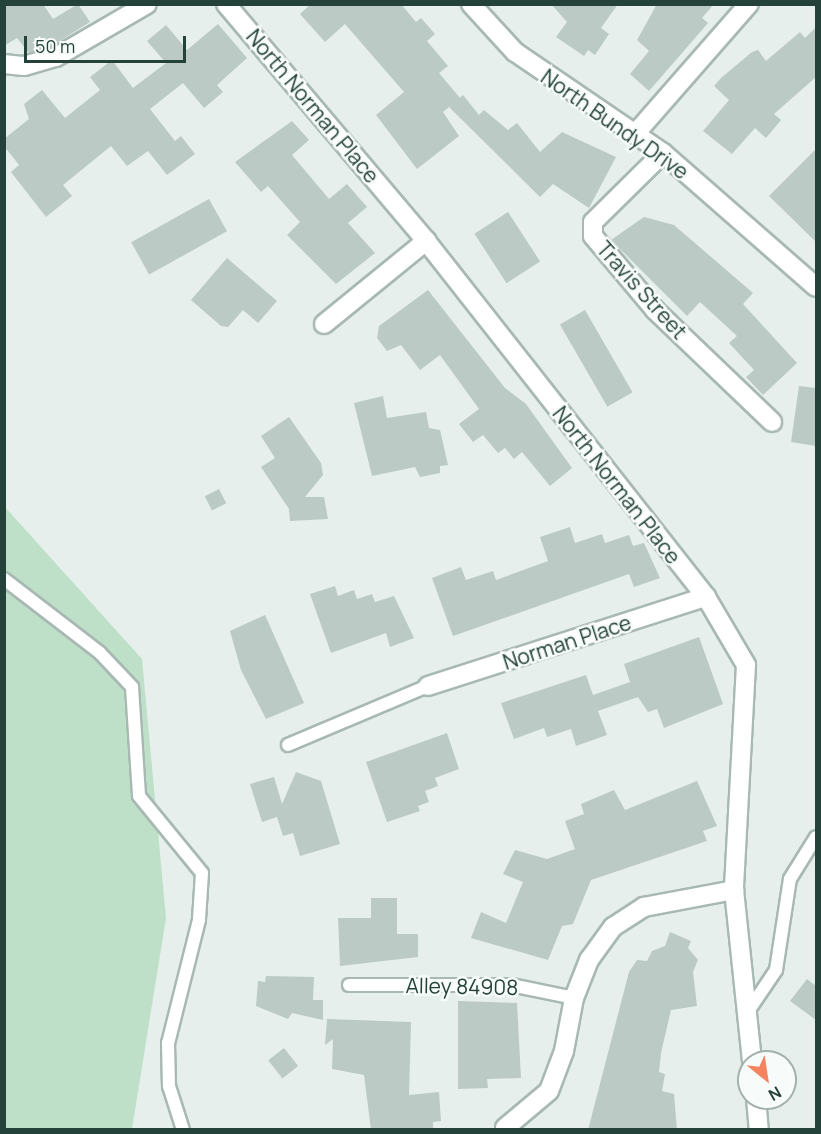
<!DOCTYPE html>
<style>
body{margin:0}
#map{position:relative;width:821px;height:1134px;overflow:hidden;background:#e6efeb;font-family:Manrope,sans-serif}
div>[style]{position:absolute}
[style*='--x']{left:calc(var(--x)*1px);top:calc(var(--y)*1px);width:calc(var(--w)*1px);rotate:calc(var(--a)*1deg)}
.green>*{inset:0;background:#bfe0c8}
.building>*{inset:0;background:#bbcac4;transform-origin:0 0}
.roads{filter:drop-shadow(2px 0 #a8b8b2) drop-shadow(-2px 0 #a8b8b2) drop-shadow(0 2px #a8b8b2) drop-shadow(0 -2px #a8b8b2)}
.service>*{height:12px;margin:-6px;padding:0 6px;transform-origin:6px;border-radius:6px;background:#fff}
.minor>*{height:18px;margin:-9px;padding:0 9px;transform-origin:9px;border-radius:9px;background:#fff}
span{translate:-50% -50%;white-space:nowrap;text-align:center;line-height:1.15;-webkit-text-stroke:5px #f7fbf9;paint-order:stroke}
.street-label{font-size:21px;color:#24423a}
.frame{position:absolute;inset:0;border:6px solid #24423a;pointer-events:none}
.north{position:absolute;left:737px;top:1050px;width:60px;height:60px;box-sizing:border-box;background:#f7fbf9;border:2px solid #a3b1ad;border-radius:50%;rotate:150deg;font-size:16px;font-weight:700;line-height:24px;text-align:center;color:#24423a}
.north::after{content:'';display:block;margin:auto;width:21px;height:27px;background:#f4845f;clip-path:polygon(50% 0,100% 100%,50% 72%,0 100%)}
.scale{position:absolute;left:24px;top:36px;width:162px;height:27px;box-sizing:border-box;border:3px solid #24423a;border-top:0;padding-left:8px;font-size:18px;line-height:21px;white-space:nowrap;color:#24423a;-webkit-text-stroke:4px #f7fbf9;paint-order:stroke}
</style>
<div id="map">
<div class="green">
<div style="clip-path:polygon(4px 506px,142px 659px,166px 918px,132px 1129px,5px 1129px)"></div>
</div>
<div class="building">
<div style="clip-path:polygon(4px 4px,43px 4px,53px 19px,78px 4px,90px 22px,50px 47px,29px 53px,17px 38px,4px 46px)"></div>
<div style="clip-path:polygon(311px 4px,401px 4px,416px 22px,421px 18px,435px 34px,427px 41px,448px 66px,439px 73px,460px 98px,443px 112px,459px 136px,417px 169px,376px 115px,404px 92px,345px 24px,325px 42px,300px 14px)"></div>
<div style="clip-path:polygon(551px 4px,618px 4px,601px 28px,609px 34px,595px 55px,588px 50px,584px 56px,556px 37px,567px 22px)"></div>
<div style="clip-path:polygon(657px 4px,714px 4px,702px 18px,708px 23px,649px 91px,630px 74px,649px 51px,637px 40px)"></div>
<div style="clip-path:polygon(218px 24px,247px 58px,217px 85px,223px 92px,204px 108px,183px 83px,150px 109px,175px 141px,181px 136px,195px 154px,167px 175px,148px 151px,127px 166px,111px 146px,63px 185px,72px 196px,46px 217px,11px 172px,19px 165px,4px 146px,4px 139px,29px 119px,24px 104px,42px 90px,65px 118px,100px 90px,90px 77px,112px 60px,133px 88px,166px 63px,147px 41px,166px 25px,187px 50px)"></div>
<div style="clip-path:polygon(816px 27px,816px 77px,774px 114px,781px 120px,766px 138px,755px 128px,732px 154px,703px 131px,729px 100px,714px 86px,721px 78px,752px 52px,758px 50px,766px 61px,800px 32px,805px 38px)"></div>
<div style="clip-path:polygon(463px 95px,479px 115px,484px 110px,508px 130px,517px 123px,540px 152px,562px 132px,616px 157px,589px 208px,553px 184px,540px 197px,449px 107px)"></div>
<div style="clip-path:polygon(292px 121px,309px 140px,292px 155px,329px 199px,347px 184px,367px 207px,348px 223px,375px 253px,336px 284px,287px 235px,300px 222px,268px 186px,261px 192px,235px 162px)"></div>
<div style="clip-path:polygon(816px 149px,816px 242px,769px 196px)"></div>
<div style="left:209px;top:199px;width:37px;height:89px;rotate:61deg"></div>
<div style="left:508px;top:212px;width:59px;height:40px;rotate:57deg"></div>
<div style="clip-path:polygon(644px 217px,674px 225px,753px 293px,743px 304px,797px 363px,763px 395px,746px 377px,754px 370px,729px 343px,737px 336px,700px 302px,687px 316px,611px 240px)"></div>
<div style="clip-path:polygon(227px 258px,277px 301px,258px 323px,243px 310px,228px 327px,221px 326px,191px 300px)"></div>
<div style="clip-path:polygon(428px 290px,505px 388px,526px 404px,572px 468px,550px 486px,522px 452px,514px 459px,505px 448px,498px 453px,483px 435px,473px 442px,459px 424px,479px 409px,440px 355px,420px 370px,401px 345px,387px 351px,377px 338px,379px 326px)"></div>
<div style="left:585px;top:310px;width:95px;height:29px;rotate:60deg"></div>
<div style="clip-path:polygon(799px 386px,816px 388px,816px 446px,791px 442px)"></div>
<div style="clip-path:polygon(383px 396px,387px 418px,426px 412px,429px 428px,440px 430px,448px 465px,440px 466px,440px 473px,420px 477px,415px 467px,372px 476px,354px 403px)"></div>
<div style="clip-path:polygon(289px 417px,321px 463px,323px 475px,305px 497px,324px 497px,328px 519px,290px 521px,289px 509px,261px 467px,275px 458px,261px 436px)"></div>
<div style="left:219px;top:489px;width:16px;height:16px;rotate:63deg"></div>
<div style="clip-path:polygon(570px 527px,575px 543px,602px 534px,605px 543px,629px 535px,633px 546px,644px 543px,660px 578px,634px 587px,629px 574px,453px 636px,432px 578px,461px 567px,466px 580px,493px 571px,496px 580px,548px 561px,540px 537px)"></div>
<div style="clip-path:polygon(335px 586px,338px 596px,354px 590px,357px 599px,372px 594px,375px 602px,394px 596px,414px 638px,390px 647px,386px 633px,331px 653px,310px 594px)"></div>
<div style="clip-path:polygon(265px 615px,304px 703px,266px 719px,241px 670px,230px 631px)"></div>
<div style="clip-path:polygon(699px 637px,723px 704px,664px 728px,657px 709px,648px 712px,638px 697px,598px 711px,607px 735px,576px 746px,571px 729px,547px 737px,544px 728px,514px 739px,501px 703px,586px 675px,593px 695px,630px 682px,624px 664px)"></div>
<div style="clip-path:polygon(447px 733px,459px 769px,435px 778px,438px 786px,425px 791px,429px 802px,418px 806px,420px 811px,387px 822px,366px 762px)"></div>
<div style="clip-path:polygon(296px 772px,321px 781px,340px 844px,300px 856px,293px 833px,283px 836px,277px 817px,262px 822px,250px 784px,274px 777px,282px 804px)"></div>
<div style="clip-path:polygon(697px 781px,717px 826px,703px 831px,707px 841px,591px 880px,573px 924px,562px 926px,548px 960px,471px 938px,481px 912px,506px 923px,523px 882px,503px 874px,515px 850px,547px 859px,575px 849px,565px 821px,584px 814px,581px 804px,614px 790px,625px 810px)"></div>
<div style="clip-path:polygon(371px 898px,397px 898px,397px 934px,418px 934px,418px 957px,340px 966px,338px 918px,371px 918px)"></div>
<div style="clip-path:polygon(670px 932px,691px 941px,688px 948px,698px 960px,693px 972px,697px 1006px,671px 1010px,661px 1053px,659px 1072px,665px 1074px,662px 1091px,674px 1094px,677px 1130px,588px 1130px,629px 972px,637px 960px,647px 961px,652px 951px,665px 946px)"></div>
<div style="clip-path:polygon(266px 976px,314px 977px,313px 1000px,323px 1000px,323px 1020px,292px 1013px,288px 1019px,256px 1006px,258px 981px,265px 982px)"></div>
<div style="clip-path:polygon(807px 979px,816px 986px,816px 1020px,790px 1001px)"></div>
<div style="clip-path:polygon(458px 1001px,517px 1003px,521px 1078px,487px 1079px,488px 1088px,458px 1089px)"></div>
<div style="clip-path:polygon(327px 1019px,411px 1022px,409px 1095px,439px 1092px,441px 1121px,433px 1122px,433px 1130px,371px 1130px,364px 1075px,332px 1069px,333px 1039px,325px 1045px)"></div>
<div style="left:284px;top:1048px;width:23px;height:20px;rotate:52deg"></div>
</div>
<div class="roads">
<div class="service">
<div style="--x:4;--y:579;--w:121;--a:37.6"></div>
<div style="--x:100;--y:653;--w:47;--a:46.7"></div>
<div style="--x:132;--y:687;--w:109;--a:86.3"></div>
<div style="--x:139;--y:796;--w:99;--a:50.7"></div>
<div style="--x:202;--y:873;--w:47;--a:93.7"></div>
<div style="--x:199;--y:920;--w:127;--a:104.1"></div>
<div style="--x:168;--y:1043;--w:43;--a:88.7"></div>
<div style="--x:169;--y:1086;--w:46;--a:72.3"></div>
<div style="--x:288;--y:745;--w:152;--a:-22.9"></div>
<div style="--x:349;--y:985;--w:162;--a:0"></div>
<div style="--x:511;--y:985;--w:64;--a:11.7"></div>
<div style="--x:747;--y:1013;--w:52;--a:-56"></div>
<div style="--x:776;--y:970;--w:92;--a:-81.3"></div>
<div style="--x:790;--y:879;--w:49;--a:-58.2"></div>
</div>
<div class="minor">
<div style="--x:226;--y:4;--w:310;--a:49.8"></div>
<div style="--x:426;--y:241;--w:453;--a:51.8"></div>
<div style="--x:706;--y:597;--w:79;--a:59.5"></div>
<div style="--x:746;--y:665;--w:225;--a:93.1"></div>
<div style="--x:734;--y:890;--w:173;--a:84"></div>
<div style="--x:471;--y:4;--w:65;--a:47.5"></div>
<div style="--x:515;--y:52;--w:179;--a:34.3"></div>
<div style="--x:663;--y:153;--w:203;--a:41.2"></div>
<div style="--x:4;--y:64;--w:20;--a:6"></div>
<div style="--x:24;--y:66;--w:33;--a:-16"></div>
<div style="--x:56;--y:57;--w:105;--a:-30.2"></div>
<div style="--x:635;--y:134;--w:173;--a:-48.8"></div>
<div style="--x:663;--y:153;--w:98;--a:135.4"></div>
<div style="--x:593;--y:222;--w:14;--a:90"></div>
<div style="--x:593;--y:236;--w:97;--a:50"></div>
<div style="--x:655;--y:310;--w:162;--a:43.7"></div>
<div style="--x:324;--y:324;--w:132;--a:-39.1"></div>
<div style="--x:428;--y:686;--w:292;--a:-17.8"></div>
<div style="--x:756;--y:1098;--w:32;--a:85"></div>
<div style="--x:505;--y:1128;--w:57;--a:-40.1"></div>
<div style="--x:549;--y:1091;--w:43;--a:-69.4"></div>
<div style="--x:564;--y:1051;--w:54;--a:-79.3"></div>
<div style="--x:574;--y:998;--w:41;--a:-68.5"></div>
<div style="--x:589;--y:960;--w:41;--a:-54"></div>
<div style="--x:613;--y:927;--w:37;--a:-33"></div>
<div style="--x:644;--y:907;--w:92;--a:-10.7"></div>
</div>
</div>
<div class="street-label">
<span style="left:313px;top:106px;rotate:50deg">North Norman Place</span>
<span style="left:615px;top:124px;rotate:35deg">North Bundy Drive</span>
<span style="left:642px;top:290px;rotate:48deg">Travis Street</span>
<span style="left:617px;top:485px;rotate:52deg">North Norman Place</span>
<span style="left:567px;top:642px;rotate:-18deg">Norman Place</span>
<span style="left:462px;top:986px;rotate:1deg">Alley 84908</span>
</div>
<div class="frame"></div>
<div class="north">N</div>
<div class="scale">50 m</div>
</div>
